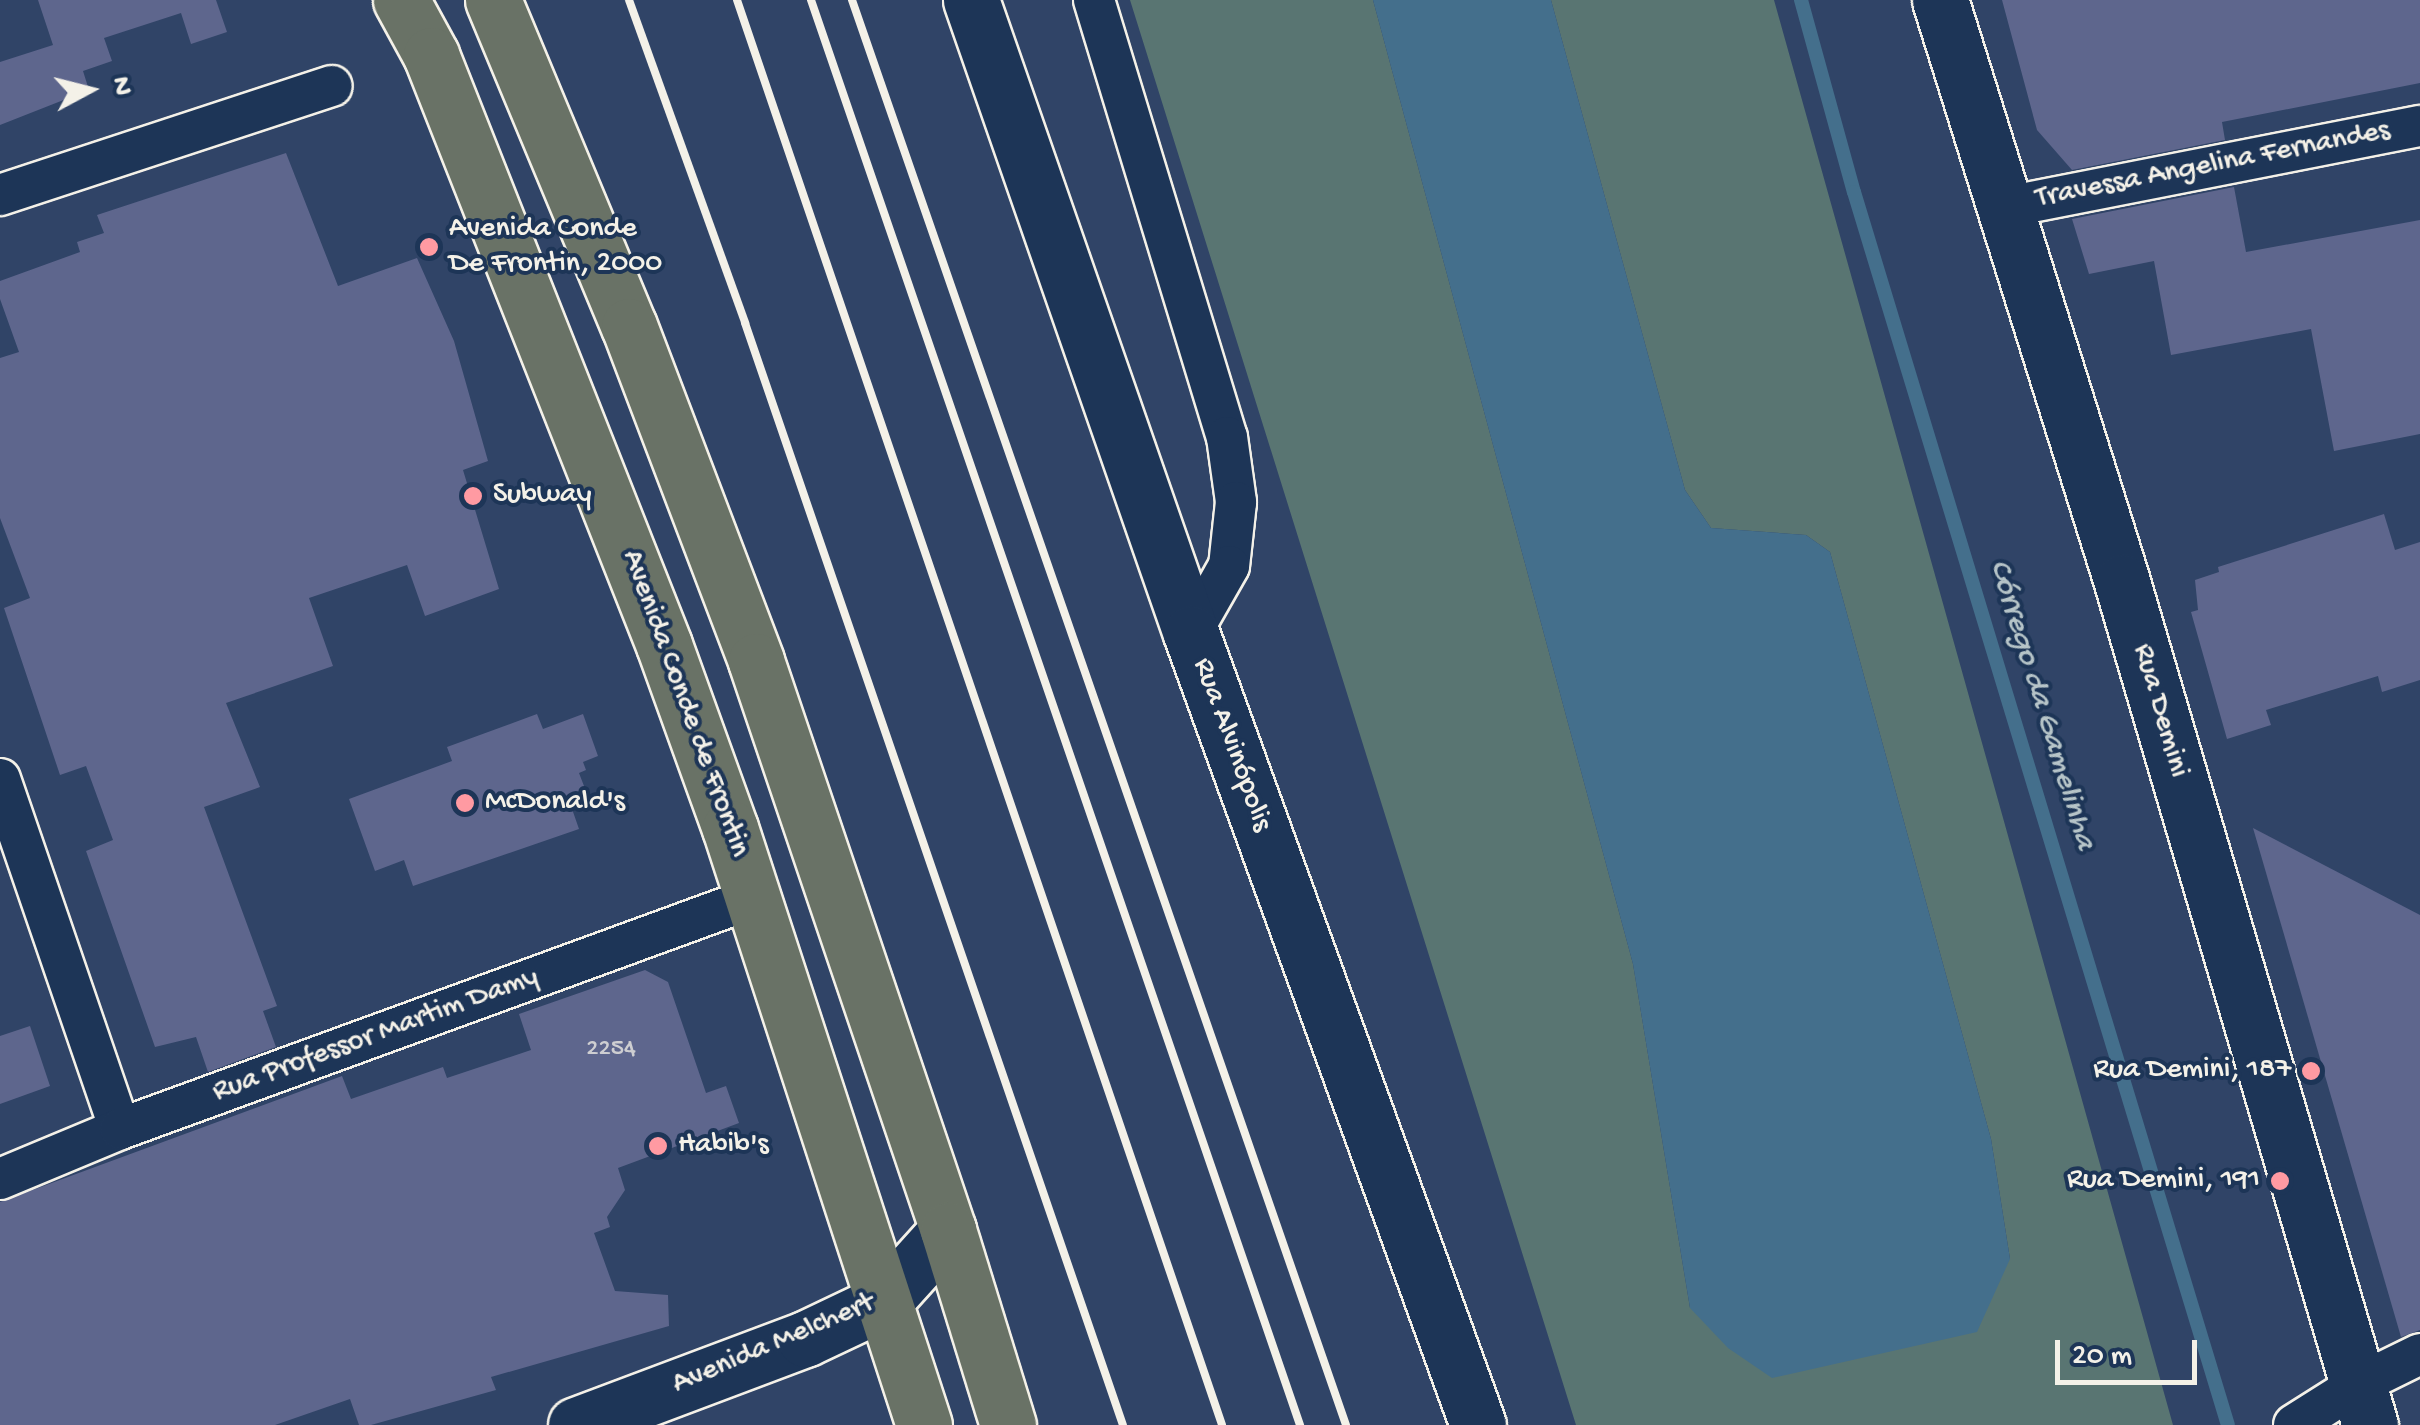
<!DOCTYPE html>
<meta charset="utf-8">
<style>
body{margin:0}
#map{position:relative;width:2420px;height:1425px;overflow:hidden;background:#304467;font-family:"Gochi Hand",sans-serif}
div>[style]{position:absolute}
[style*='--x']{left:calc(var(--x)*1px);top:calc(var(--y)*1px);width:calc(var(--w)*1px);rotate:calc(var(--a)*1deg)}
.green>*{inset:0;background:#597572}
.water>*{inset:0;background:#446f8c}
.stream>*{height:14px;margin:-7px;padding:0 7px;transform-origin:7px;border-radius:7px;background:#446f8c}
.building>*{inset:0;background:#5e668d}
.roads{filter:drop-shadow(2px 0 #f4f1e8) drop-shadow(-2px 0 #f4f1e8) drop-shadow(0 2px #f4f1e8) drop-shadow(0 -2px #f4f1e8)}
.street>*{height:40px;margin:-20px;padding:0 20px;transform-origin:20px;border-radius:20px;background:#1d3557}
.secondary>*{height:55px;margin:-27.5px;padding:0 27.5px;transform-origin:27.5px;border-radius:27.5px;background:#1d3557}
.highway>*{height:55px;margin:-27.5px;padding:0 27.5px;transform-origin:27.5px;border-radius:27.5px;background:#697266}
.rail>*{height:8px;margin:-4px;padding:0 4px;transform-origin:4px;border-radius:4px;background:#f4f1e8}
.dots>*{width:28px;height:28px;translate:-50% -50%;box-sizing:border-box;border:5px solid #1d3557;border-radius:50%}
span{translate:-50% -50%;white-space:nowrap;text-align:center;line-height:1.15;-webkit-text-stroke:8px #1d3557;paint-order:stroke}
.number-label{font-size:25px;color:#ceced1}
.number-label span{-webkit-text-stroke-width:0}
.street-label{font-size:30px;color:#f4f1e8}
.poi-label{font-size:30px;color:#f4f1e8}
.left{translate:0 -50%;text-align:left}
.right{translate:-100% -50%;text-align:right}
.water-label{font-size:32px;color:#b6c4c8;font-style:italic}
.north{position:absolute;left:40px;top:40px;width:100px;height:100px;-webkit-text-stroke:8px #1d3557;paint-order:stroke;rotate:83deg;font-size:28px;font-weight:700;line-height:40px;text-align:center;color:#f4f1e8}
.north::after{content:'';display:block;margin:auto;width:35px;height:45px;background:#f4f1e8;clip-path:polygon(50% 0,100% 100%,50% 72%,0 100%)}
.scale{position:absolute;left:2055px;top:1340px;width:142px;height:45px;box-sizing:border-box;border:5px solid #f4f1e8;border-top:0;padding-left:12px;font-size:30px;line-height:35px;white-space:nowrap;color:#f4f1e8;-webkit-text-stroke:8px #1d3557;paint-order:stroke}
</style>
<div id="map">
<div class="green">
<div style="clip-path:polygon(1130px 0,1373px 0,1633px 964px,1690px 1308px,2010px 1259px,1991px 1139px,1830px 552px,1806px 535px,1711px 528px,1685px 490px,1551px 0,1774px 0,2173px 1425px,1576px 1425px)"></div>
</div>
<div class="water">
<div style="clip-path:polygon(1373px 0,1551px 0,1685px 490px,1711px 528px,1806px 535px,1830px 552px,1991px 1139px,2010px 1259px,1977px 1332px,1772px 1378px,1728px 1348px,1690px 1308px,1633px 964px)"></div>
</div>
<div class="stream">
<div style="--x:1801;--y:0;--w:199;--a:74.6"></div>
<div style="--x:1854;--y:192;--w:1288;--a:73.13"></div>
</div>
<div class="building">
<div style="clip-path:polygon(38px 0,216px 0,227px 32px,191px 44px,181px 13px,104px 38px,112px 61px,83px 71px,89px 90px,0 125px,0 62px,53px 45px)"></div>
<div style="clip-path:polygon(2002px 0,2420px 0,2420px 83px,2222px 122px,2225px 140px,2072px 170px,2037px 130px)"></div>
<div style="clip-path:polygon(286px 153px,338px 286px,417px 258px,454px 341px,488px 461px,463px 470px,499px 589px,425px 616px,407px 565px,309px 598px,333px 666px,226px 703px,260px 787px,204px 807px,277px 1006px,263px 1011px,276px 1047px,208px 1072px,196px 1037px,155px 1047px,86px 851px,113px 840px,86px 766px,60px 775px,4px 608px,30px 598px,0 518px,0 358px,19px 352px,0 299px,0 281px,80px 252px,77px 242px,104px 233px,97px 215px)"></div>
<div style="clip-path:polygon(2234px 187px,2246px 252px,2420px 220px,2420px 434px,2334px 451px,2311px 329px,2171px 355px,2154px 261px,2089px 274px,2072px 219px)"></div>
<div style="clip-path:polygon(2384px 514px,2395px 550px,2420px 542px,2420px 680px,2382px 692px,2378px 676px,2266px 710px,2271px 725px,2227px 739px,2191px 612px,2198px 610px,2195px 580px,2219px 572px,2218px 567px)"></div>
<div style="clip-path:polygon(537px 714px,543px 729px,583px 714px,598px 756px,583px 762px,586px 770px,579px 773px,589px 799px,571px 806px,579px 829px,413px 886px,404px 860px,375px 871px,349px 799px,452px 761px,447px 747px)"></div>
<div style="clip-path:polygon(2253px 828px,2420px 915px,2420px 1330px,2401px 1337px)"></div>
<div style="clip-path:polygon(645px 970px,668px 982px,706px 1093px,726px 1086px,739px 1123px,618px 1168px,625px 1190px,607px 1217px,610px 1227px,594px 1233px,615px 1291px,668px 1295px,669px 1326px,491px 1377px,496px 1390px,371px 1425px,359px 1425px,350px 1399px,275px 1425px,0 1425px,0 1202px,342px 1076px,351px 1099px,443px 1067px,447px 1078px,531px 1050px,519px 1014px)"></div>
<div style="clip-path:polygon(30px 1026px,50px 1086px,0 1104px,0 1036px)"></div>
</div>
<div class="roads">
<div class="street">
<div style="--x:1094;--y:0;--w:457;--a:73.1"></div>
<div style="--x:1227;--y:437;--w:66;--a:82.1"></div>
<div style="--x:1236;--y:502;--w:64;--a:96.2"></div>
<div style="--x:1229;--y:566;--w:77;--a:119.6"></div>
<div style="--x:0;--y:195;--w:349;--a:-18.2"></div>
<div style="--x:2006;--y:207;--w:422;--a:-11.1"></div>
<div style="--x:0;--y:779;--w:370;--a:71.1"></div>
<div style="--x:0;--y:1179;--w:130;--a:-22.6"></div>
<div style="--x:120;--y:1129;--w:674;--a:-20.05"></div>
<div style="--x:2294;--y:1425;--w:75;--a:-32.4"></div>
<div style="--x:2357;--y:1385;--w:70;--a:-26.2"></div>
</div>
<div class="secondary">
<div style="--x:971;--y:0;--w:670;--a:70.84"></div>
<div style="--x:1191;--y:633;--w:842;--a:70.08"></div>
<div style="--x:1940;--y:0;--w:610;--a:72.63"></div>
<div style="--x:2122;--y:582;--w:879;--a:73.61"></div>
<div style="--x:576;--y:1425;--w:245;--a:-20.6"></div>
<div style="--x:805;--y:1339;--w:86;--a:-25.4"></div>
<div style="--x:883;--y:1302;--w:97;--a:-47.9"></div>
</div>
<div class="highway">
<div style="--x:401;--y:0;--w:63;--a:61.4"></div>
<div style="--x:431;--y:55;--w:634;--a:68.45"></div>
<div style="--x:664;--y:645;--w:195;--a:70.2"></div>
<div style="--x:730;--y:828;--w:628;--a:72"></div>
<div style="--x:493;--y:0;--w:353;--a:67.4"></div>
<div style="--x:629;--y:326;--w:358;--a:69.2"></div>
<div style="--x:756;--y:661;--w:601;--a:71.35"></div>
<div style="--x:948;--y:1230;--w:204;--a:72.9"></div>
</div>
</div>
<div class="rail">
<div style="--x:629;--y:0;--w:343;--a:70.2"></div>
<div style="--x:745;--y:323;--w:1165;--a:71.07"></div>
<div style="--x:737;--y:0;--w:1505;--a:71.2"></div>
<div style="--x:811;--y:0;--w:1507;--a:71.06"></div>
<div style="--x:852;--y:0;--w:1508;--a:70.88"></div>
</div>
<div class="dots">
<div style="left:429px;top:247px;background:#ff9aa2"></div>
<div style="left:473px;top:496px;background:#ff9aa2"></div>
<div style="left:465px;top:803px;background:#ff9aa2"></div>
<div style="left:2311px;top:1071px;background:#ff9aa2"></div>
<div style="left:658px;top:1146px;background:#ff9aa2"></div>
<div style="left:2280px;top:1181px;background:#ff9aa2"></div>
</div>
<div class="number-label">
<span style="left:611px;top:1050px">2254</span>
</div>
<div class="street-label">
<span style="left:2213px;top:166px;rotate:-11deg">Travessa Angelina Fernandes</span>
<span style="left:684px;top:704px;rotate:70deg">Avenida Conde de Frontin</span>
<span style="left:2159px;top:711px;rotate:74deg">Rua Demini</span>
<span style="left:1231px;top:745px;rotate:70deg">Rua Alvinópolis</span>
<span style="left:376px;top:1036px;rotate:-20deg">Rua Professor Martim Damy</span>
<span style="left:774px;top:1345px;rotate:-23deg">Avenida Melchert</span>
</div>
<div class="poi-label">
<span class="left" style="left:449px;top:247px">Avenida Conde<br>De Frontin, 2000</span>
<span class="left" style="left:493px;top:496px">Subway</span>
<span class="left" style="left:485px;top:803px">McDonald's</span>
<span class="right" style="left:2291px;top:1071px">Rua Demini, 187</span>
<span class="left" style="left:678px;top:1146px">Habib's</span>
<span class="right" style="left:2260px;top:1181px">Rua Demini, 191</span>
</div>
<div class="water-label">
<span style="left:2041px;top:705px;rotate:73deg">Córrego da Gamelinha</span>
</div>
<div class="north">N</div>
<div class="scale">20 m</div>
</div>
